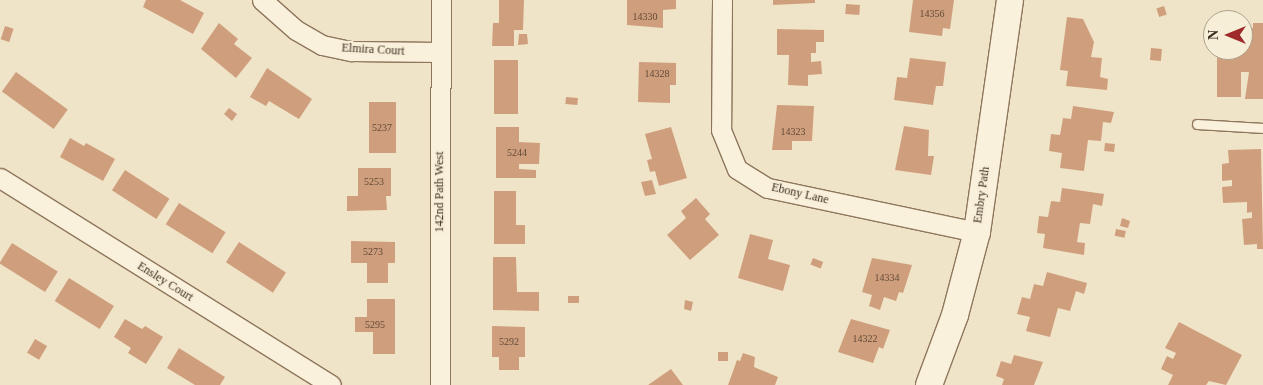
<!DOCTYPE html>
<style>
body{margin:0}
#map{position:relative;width:1263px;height:385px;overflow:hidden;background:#f0e4c8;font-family:"Times New Roman",serif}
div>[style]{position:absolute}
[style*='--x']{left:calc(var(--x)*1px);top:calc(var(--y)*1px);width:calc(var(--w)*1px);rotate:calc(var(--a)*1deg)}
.building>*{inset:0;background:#cf9f7d;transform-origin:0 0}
.roads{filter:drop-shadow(1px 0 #8d765c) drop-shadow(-1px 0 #8d765c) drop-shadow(0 1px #8d765c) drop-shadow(0 -1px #8d765c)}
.lane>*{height:9px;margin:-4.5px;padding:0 4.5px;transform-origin:4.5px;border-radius:4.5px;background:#faf1dc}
.street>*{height:19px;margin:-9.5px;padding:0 9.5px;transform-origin:9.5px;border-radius:9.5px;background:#faf1dc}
.secondary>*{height:26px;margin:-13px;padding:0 13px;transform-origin:13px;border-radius:13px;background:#faf1dc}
span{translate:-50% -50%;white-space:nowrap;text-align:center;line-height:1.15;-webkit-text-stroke:4px #f7eed8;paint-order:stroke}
.number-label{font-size:10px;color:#624a37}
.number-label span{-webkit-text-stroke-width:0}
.street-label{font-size:12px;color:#3d2e20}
.north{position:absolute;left:1203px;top:10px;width:50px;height:50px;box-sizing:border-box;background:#f7eed8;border:1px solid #ada18e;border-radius:50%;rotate:270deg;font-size:14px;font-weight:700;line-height:20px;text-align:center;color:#3d2e20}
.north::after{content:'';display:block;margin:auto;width:18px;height:22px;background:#9e2a2b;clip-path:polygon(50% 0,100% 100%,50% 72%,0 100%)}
</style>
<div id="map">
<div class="building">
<div style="clip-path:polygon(146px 0,180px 0,204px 13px,193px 34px,143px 7px)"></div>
<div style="clip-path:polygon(499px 0,524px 0,523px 30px,514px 30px,514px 46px,492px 46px,493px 23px,499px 23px)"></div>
<div style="clip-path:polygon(627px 0,676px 0,676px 9px,663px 10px,663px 28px,627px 25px)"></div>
<div style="clip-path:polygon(773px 0,815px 0,815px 3px,773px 5px)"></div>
<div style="clip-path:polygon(913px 0,954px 0,950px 29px,943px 28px,942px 36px,909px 32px)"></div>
<div style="left:846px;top:4px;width:14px;height:10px;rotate:4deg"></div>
<div style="left:1164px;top:6px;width:9px;height:8px;rotate:72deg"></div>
<div style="clip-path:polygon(1067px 17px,1083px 19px,1094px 42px,1091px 57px,1102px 58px,1100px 77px,1108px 79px,1107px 90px,1066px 86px,1068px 71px,1060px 70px)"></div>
<div style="clip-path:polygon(219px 23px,238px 39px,234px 44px,252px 58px,236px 78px,201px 49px)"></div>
<div style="clip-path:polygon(1253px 23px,1263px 23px,1263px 99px,1245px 99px,1249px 72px,1241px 72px,1241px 97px,1217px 97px,1217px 50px,1243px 50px,1243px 27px,1253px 28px)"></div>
<div style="left:5px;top:26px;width:9px;height:14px;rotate:18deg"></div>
<div style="clip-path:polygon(777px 29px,824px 30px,824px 42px,816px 42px,816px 53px,811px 53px,811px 62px,821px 61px,822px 74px,808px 75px,808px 86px,788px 85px,789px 55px,777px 55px)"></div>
<div style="clip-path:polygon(519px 34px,527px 34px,528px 44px,518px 45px)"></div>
<div style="left:1151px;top:48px;width:11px;height:12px;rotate:5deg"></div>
<div style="clip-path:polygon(910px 58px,946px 62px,943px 86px,936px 86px,933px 105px,894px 100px,897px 77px,907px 78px)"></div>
<div style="left:494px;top:60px;width:24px;height:54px"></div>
<div style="clip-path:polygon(639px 62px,676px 63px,676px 85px,670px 85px,670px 103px,638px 102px)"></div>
<div style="clip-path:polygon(267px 68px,312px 99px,299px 119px,269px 101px,266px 106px,250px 97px)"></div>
<div style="left:16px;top:72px;width:64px;height:24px;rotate:36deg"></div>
<div style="left:566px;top:97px;width:12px;height:7px;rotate:5deg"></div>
<div style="left:369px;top:102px;width:27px;height:51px"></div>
<div style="clip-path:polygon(777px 105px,814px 106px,812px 141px,792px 141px,792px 150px,772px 150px)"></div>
<div style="clip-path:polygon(1073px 106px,1114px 112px,1111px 123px,1103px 122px,1101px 141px,1088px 140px,1084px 171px,1060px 168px,1062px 153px,1049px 151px,1051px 134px,1060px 135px,1063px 118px,1071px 119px)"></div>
<div style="clip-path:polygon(229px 108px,237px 114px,232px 121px,224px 114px)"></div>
<div style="clip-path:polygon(904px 126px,929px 130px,928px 156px,934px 156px,931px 175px,895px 170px)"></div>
<div style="clip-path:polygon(496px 127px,519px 127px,519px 142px,540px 143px,539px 164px,519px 164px,519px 169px,536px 170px,536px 178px,496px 178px)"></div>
<div style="clip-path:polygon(671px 127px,687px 178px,659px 186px,655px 171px,650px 172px,647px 160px,652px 159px,645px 134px)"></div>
<div style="clip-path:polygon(70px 138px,84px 146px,86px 143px,115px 159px,103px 181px,60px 157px)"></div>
<div style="left:1105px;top:143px;width:10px;height:8px;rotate:6deg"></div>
<div style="clip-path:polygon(1261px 149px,1263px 249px,1257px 249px,1257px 244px,1244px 245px,1242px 219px,1252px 218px,1252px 212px,1247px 213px,1247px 202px,1223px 203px,1222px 187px,1232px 186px,1232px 180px,1222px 181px,1222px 164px,1229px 163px,1228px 150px)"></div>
<div style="clip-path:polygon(358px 168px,391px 168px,391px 196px,386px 196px,387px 210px,347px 211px,347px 196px,358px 196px)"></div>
<div style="left:125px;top:170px;width:53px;height:24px;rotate:33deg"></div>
<div style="clip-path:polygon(652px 180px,656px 194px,645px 196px,641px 182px)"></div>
<div style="clip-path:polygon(1062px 188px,1104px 194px,1102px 206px,1093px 204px,1090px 224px,1080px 223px,1077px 242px,1085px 243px,1084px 255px,1043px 248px,1045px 234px,1037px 233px,1039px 216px,1048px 217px,1051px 201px,1060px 202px)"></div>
<div style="clip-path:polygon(494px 191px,516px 191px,516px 225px,525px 225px,525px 244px,494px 244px)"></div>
<div style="clip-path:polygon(696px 198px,710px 214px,705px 219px,719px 235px,690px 260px,667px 235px,686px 218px,681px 211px)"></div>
<div style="left:179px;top:203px;width:55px;height:25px;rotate:32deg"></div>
<div style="clip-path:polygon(1122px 218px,1130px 221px,1128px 228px,1120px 226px)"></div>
<div style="left:1116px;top:229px;width:10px;height:7px;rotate:11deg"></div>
<div style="clip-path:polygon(750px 234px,773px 240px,768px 259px,790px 265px,783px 291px,738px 278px)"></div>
<div style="clip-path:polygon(351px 241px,395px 242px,395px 263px,388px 263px,388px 283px,367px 283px,367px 263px,351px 263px)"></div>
<div style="left:239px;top:242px;width:56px;height:24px;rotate:33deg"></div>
<div style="left:12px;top:243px;width:54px;height:24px;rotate:32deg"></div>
<div style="clip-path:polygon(493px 257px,516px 257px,517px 292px,539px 292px,539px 311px,493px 310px)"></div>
<div style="left:813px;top:258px;width:11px;height:7px;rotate:22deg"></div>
<div style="clip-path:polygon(872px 258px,912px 265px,903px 293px,899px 292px,896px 301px,884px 297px,880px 310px,869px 306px,872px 295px,862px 292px)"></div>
<div style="clip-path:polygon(1047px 272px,1087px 283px,1084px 294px,1076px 291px,1070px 311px,1058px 308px,1050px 337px,1026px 331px,1030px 317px,1017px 314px,1022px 297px,1030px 299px,1034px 284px,1043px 286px)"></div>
<div style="left:69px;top:278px;width:53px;height:27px;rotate:32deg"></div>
<div style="left:568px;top:296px;width:11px;height:7px"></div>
<div style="clip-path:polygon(367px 299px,395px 299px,395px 354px,373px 354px,373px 332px,355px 332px,355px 317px,367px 317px)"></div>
<div style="clip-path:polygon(685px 300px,693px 302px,691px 311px,684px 309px)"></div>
<div style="clip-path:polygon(125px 319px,142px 329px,145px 326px,163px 337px,146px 364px,128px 353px,131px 348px,114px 337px)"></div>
<div style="clip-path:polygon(851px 319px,890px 330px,883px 349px,879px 347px,873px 363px,838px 352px)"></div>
<div style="clip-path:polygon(1179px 322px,1242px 355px,1226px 385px,1209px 381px,1206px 385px,1168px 385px,1173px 375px,1161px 369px,1167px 356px,1173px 359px,1176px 353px,1165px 348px)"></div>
<div style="clip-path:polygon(492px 326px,525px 327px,525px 357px,519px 357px,519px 370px,499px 370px,499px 357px,492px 357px)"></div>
<div style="left:35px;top:339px;width:14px;height:16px;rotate:30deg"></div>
<div style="clip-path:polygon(179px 348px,225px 377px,220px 385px,195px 385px,167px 368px)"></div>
<div style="left:718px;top:352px;width:10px;height:9px"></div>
<div style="clip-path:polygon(743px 353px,755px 357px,754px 367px,778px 377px,775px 385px,728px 385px,737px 360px,740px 361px)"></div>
<div style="clip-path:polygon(1014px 355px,1043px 362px,1034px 385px,1002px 385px,1004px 379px,996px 376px,1001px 361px,1011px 364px)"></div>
<div style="clip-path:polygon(671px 369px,683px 385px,648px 385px)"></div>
</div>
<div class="roads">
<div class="lane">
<div style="--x:1197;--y:124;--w:66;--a:3.5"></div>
</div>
<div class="street">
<div style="--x:262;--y:0;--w:45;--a:41.4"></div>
<div style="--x:296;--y:30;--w:30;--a:30"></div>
<div style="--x:322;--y:45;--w:30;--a:12"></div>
<div style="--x:351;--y:51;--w:89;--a:0.6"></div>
<div style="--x:722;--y:0;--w:130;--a:90.4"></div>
<div style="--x:721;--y:130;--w:42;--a:67.7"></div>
<div style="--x:737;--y:169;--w:36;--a:32"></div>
<div style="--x:768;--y:188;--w:214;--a:11.9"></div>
<div style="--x:0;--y:178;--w:390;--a:32"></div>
<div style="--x:440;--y:385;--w:385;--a:-89.9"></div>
</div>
<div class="secondary">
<div style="--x:929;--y:385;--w:75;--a:-69.6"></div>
<div style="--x:955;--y:315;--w:86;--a:-75.2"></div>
<div style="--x:977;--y:232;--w:234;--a:-81.9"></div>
</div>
</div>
<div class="number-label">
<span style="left:932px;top:14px">14356</span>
<span style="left:645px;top:17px">14330</span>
<span style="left:657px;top:74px">14328</span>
<span style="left:382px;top:128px">5237</span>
<span style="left:793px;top:132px">14323</span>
<span style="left:517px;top:153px">5244</span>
<span style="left:374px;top:182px">5253</span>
<span style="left:373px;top:252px">5273</span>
<span style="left:887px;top:278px">14334</span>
<span style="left:375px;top:325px">5295</span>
<span style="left:865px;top:339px">14322</span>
<span style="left:509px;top:342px">5292</span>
</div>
<div class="street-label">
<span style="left:373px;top:50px;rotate:3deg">Elmira Court</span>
<span style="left:440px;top:192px;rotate:-90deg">142nd Path West</span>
<span style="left:800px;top:194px;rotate:13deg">Ebony Lane</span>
<span style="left:982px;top:195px;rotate:-82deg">Embry Path</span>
<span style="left:165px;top:282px;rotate:32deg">Ensley Court</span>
</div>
<div class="north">N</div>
</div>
